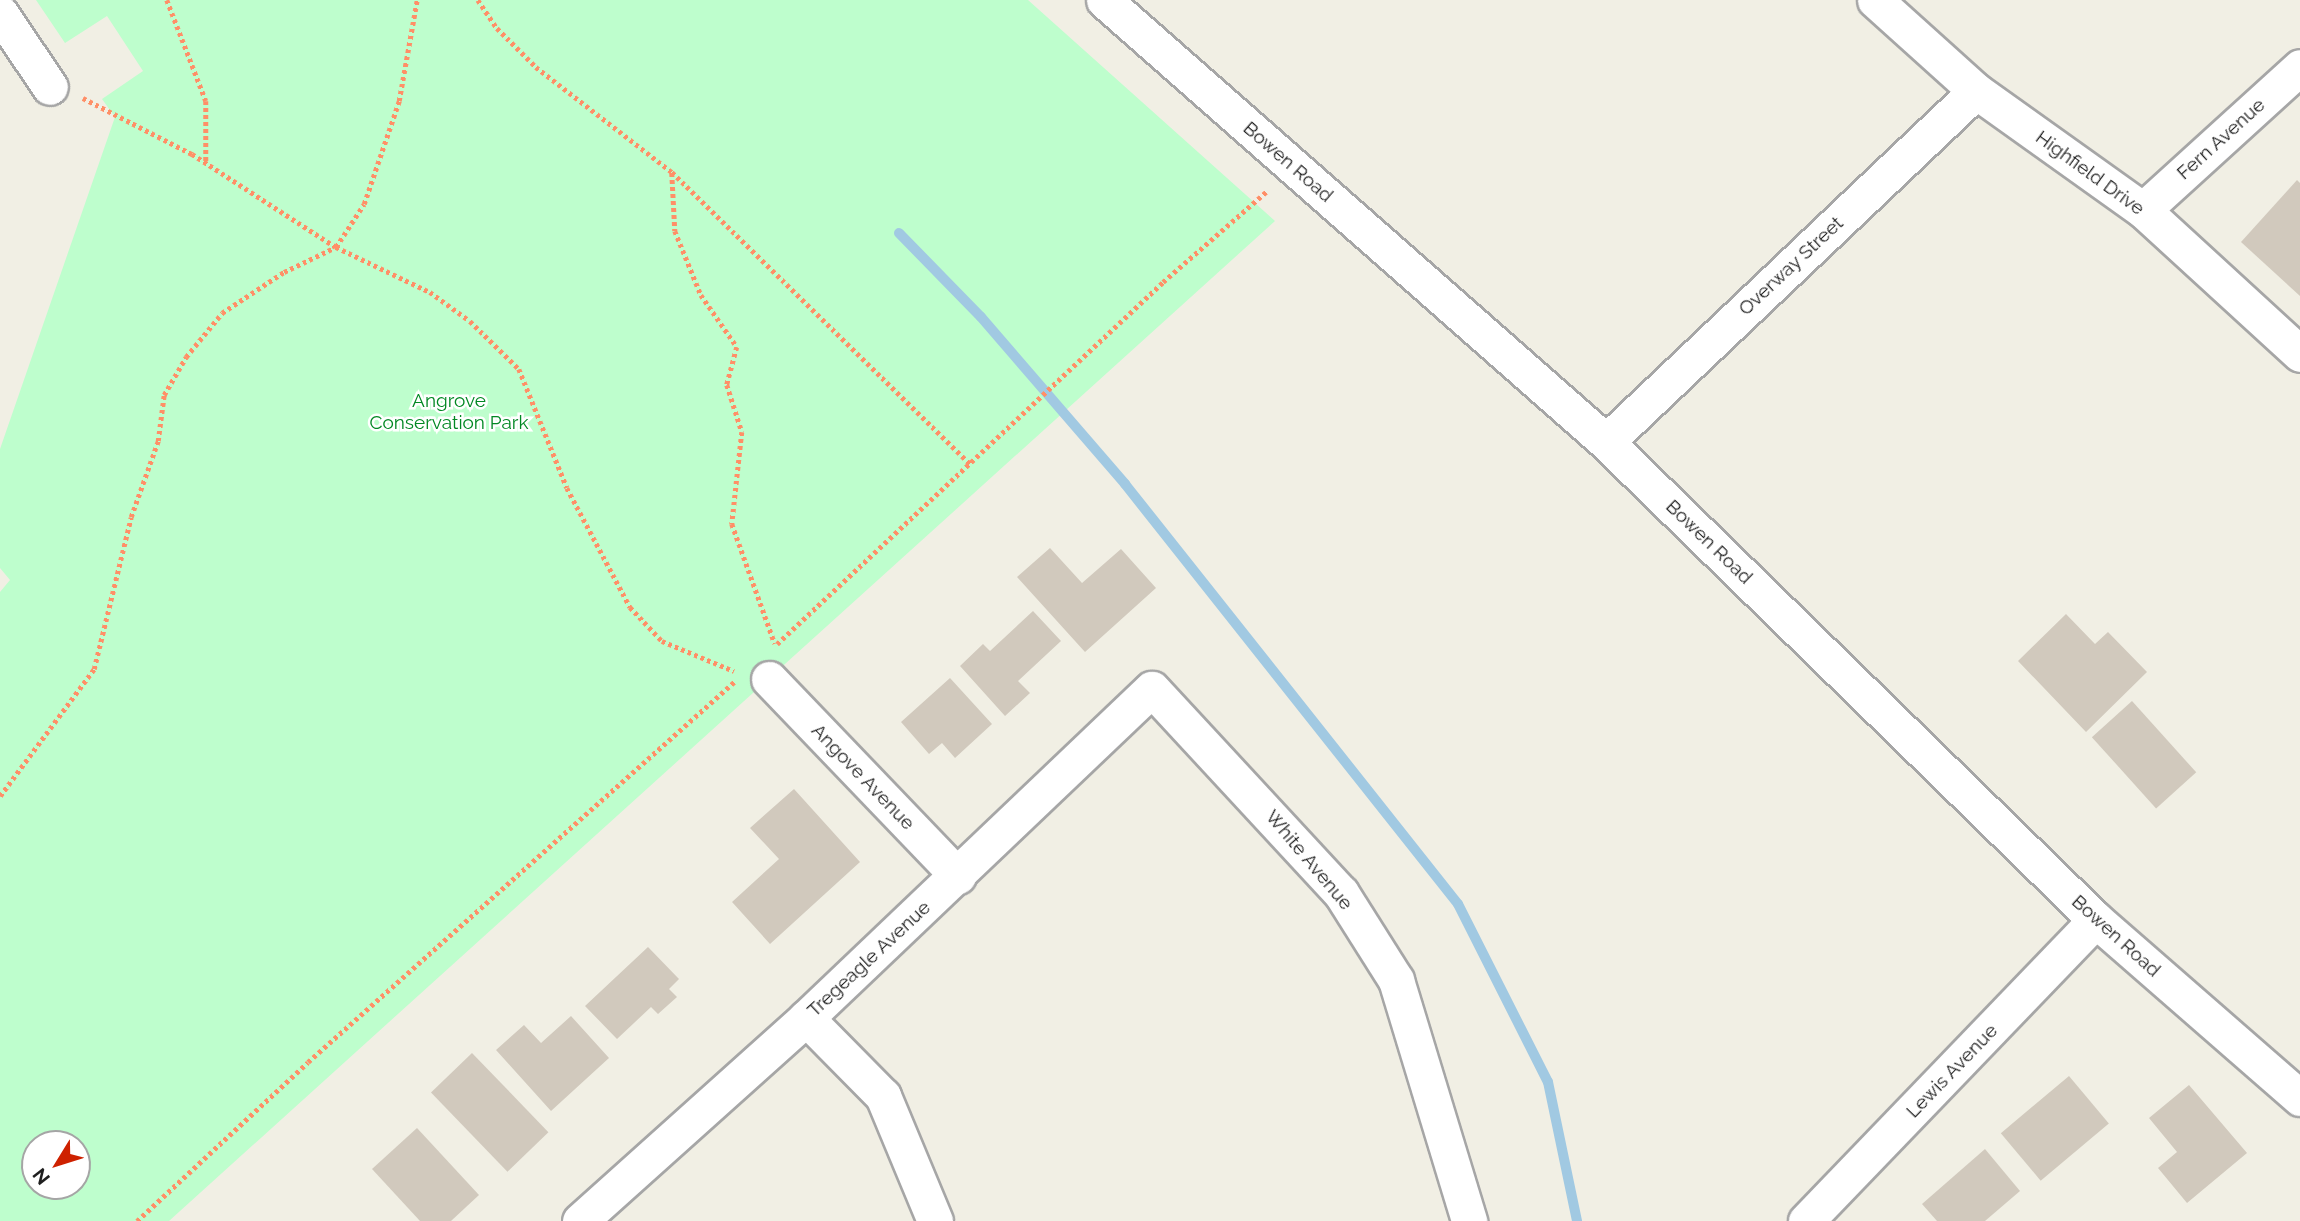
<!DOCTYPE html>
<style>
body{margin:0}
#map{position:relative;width:2300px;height:1221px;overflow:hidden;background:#f1efe4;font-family:Raleway,sans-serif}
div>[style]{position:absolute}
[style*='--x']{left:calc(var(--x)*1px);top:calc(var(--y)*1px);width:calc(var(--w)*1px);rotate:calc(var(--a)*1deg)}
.park>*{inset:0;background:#befecd}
.stream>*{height:10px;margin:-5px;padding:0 5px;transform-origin:5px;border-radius:5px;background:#a1c9e2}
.building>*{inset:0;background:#d1c9bd;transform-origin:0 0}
.path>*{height:4.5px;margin-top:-2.25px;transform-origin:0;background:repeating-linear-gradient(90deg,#ff8f67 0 3.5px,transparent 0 7px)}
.roads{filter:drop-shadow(2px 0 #a6a6a6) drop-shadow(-2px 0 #a6a6a6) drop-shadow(0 2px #a6a6a6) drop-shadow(0 -2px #a6a6a6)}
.street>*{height:35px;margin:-17.5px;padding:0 17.5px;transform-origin:17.5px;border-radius:17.5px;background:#fff}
span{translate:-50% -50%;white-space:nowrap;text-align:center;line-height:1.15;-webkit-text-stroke:5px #fff;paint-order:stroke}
.street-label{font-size:19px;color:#1f1f1f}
.park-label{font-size:19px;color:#028823}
.north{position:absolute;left:21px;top:1130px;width:70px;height:70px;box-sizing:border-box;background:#fff;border:2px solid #a5a5a5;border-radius:50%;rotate:232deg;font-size:19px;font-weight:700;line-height:28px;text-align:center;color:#1f1f1f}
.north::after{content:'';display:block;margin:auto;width:24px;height:32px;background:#ce2100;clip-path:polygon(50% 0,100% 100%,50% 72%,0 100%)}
</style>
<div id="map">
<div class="park">
<div style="clip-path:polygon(evenodd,36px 0,1028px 0,1275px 221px,169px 1221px,0 1221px,0 592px,10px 580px,0 568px,0 449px,115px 117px,102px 99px,143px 71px,107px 16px,65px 43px,36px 0,35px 1144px,77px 1144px,77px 1186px,35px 1186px,35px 1144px)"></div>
</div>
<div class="stream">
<div style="--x:899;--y:233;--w:117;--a:45.7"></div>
<div style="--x:981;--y:317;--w:221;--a:49.2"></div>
<div style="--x:1125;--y:484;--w:536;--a:51.59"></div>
<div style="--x:1458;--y:904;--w:199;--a:63.2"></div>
<div style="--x:1548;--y:1082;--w:142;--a:78.2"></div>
</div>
<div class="building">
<div style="clip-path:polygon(2297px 180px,2300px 183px,2300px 296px,2241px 242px)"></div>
<div style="clip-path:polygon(1050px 548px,1082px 583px,1121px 549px,1156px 588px,1085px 652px,1017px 577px)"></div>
<div style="clip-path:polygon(1033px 611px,1061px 641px,1018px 681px,1030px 693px,1005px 716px,960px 666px,983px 644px,990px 651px)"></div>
<div style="clip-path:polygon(2066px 614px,2095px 644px,2108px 632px,2147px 672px,2086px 732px,2018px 661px)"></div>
<div style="clip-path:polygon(950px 678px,992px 724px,955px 758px,942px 743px,929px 754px,901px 722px)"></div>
<div style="left:2132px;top:701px;width:96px;height:54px;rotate:48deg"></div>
<div style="clip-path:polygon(794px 789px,860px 862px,770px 944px,732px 902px,779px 859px,750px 828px)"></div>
<div style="clip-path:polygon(648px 947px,679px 979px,669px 989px,677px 997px,658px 1014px,651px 1007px,617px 1039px,585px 1006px)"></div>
<div style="clip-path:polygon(571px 1016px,609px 1058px,551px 1111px,496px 1050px,524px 1025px,541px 1043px)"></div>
<div style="left:472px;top:1053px;width:110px;height:57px;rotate:46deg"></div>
<div style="left:2069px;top:1076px;width:62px;height:89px;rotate:50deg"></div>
<div style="clip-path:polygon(2189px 1085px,2247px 1153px,2187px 1203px,2158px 1168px,2177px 1152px,2149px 1118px)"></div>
<div style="clip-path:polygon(417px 1128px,479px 1195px,451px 1221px,420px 1221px,372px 1169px)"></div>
<div style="clip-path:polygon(1985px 1149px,2020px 1191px,1985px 1221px,1937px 1221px,1922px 1204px)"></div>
</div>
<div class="path">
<div style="--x:167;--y:0;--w:108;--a:68.9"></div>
<div style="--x:206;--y:101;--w:62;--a:90"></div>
<div style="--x:478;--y:0;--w:34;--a:56"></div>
<div style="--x:497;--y:28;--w:55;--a:45"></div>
<div style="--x:536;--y:67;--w:172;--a:37.7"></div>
<div style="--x:672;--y:172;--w:419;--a:44.4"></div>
<div style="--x:83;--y:98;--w:123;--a:27.2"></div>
<div style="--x:192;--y:154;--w:171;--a:32.9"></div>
<div style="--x:336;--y:247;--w:104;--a:25.6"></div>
<div style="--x:430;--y:292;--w:49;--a:35.9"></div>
<div style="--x:470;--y:321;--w:69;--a:44.4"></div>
<div style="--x:519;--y:369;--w:128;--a:68"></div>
<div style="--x:567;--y:488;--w:135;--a:62.1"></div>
<div style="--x:630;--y:607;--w:47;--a:46.7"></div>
<div style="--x:662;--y:641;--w:78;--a:22.6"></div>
<div style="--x:672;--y:173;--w:58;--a:87"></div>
<div style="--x:675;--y:231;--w:69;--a:67.9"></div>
<div style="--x:701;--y:295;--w:63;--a:55.3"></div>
<div style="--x:737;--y:347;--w:39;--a:105"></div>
<div style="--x:727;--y:385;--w:49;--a:72.3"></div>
<div style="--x:742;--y:432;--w:93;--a:96.2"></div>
<div style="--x:732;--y:524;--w:127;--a:70.3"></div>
<div style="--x:777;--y:644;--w:529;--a:-43.16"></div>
<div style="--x:1163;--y:282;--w:138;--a:-41.2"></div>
<div style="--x:0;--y:796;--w:158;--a:-53.5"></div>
<div style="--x:94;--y:669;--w:156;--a:-76.3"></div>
<div style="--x:131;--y:517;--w:81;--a:-70.4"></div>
<div style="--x:158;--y:441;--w:46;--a:-82.6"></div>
<div style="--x:164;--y:395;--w:44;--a:-59.9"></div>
<div style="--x:186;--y:357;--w:57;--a:-50.7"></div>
<div style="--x:222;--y:313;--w:74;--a:-33.5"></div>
<div style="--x:284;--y:272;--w:58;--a:-25.7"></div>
<div style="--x:336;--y:247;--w:51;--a:-56.9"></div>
<div style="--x:364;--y:204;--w:109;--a:-71.2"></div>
<div style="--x:399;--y:101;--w:103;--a:-79.9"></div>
<div style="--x:137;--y:1221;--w:233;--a:-42.9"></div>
<div style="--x:308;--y:1062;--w:571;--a:-41.73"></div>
</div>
<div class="roads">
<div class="street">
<div style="--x:1104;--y:0;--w:669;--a:41.36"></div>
<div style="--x:1606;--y:442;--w:685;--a:44.29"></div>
<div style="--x:2096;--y:920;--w:271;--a:41.1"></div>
<div style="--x:1875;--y:0;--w:136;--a:42"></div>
<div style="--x:1976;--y:91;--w:205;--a:35.5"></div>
<div style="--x:2143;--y:210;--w:213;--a:42.5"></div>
<div style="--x:0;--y:13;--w:89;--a:56"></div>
<div style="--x:2143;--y:210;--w:212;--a:-42.3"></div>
<div style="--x:1606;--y:442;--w:510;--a:-43.49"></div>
<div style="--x:769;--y:679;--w:273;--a:46.2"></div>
<div style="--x:806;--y:1018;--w:110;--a:45.4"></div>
<div style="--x:883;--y:1096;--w:135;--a:67.4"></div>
<div style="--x:580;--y:1221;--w:304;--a:-41.9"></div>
<div style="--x:806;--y:1018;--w:477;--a:-43.6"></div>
<div style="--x:1152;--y:689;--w:278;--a:47.2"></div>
<div style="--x:1341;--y:893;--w:103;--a:57.7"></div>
<div style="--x:1396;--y:980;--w:252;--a:73.1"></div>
<div style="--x:1806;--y:1221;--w:418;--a:-46.1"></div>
</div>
</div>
<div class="street-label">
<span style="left:2221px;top:139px;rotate:-42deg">Fern Avenue</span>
<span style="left:1288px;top:162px;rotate:41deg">Bowen Road</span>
<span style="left:2090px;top:173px;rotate:36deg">Highfield Drive</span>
<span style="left:1791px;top:266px;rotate:-43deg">Overway Street</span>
<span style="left:1709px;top:542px;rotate:44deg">Bowen Road</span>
<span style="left:863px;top:777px;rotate:46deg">Angove Avenue</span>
<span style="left:1309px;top:860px;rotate:50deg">White Avenue</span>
<span style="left:2116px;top:936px;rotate:42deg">Bowen Road</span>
<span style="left:869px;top:959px;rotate:-43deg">Tregeagle Avenue</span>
<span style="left:1952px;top:1071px;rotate:-46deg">Lewis Avenue</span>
</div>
<div class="park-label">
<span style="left:449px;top:412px">Angrove<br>Conservation Park</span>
</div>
<div class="north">N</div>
</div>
